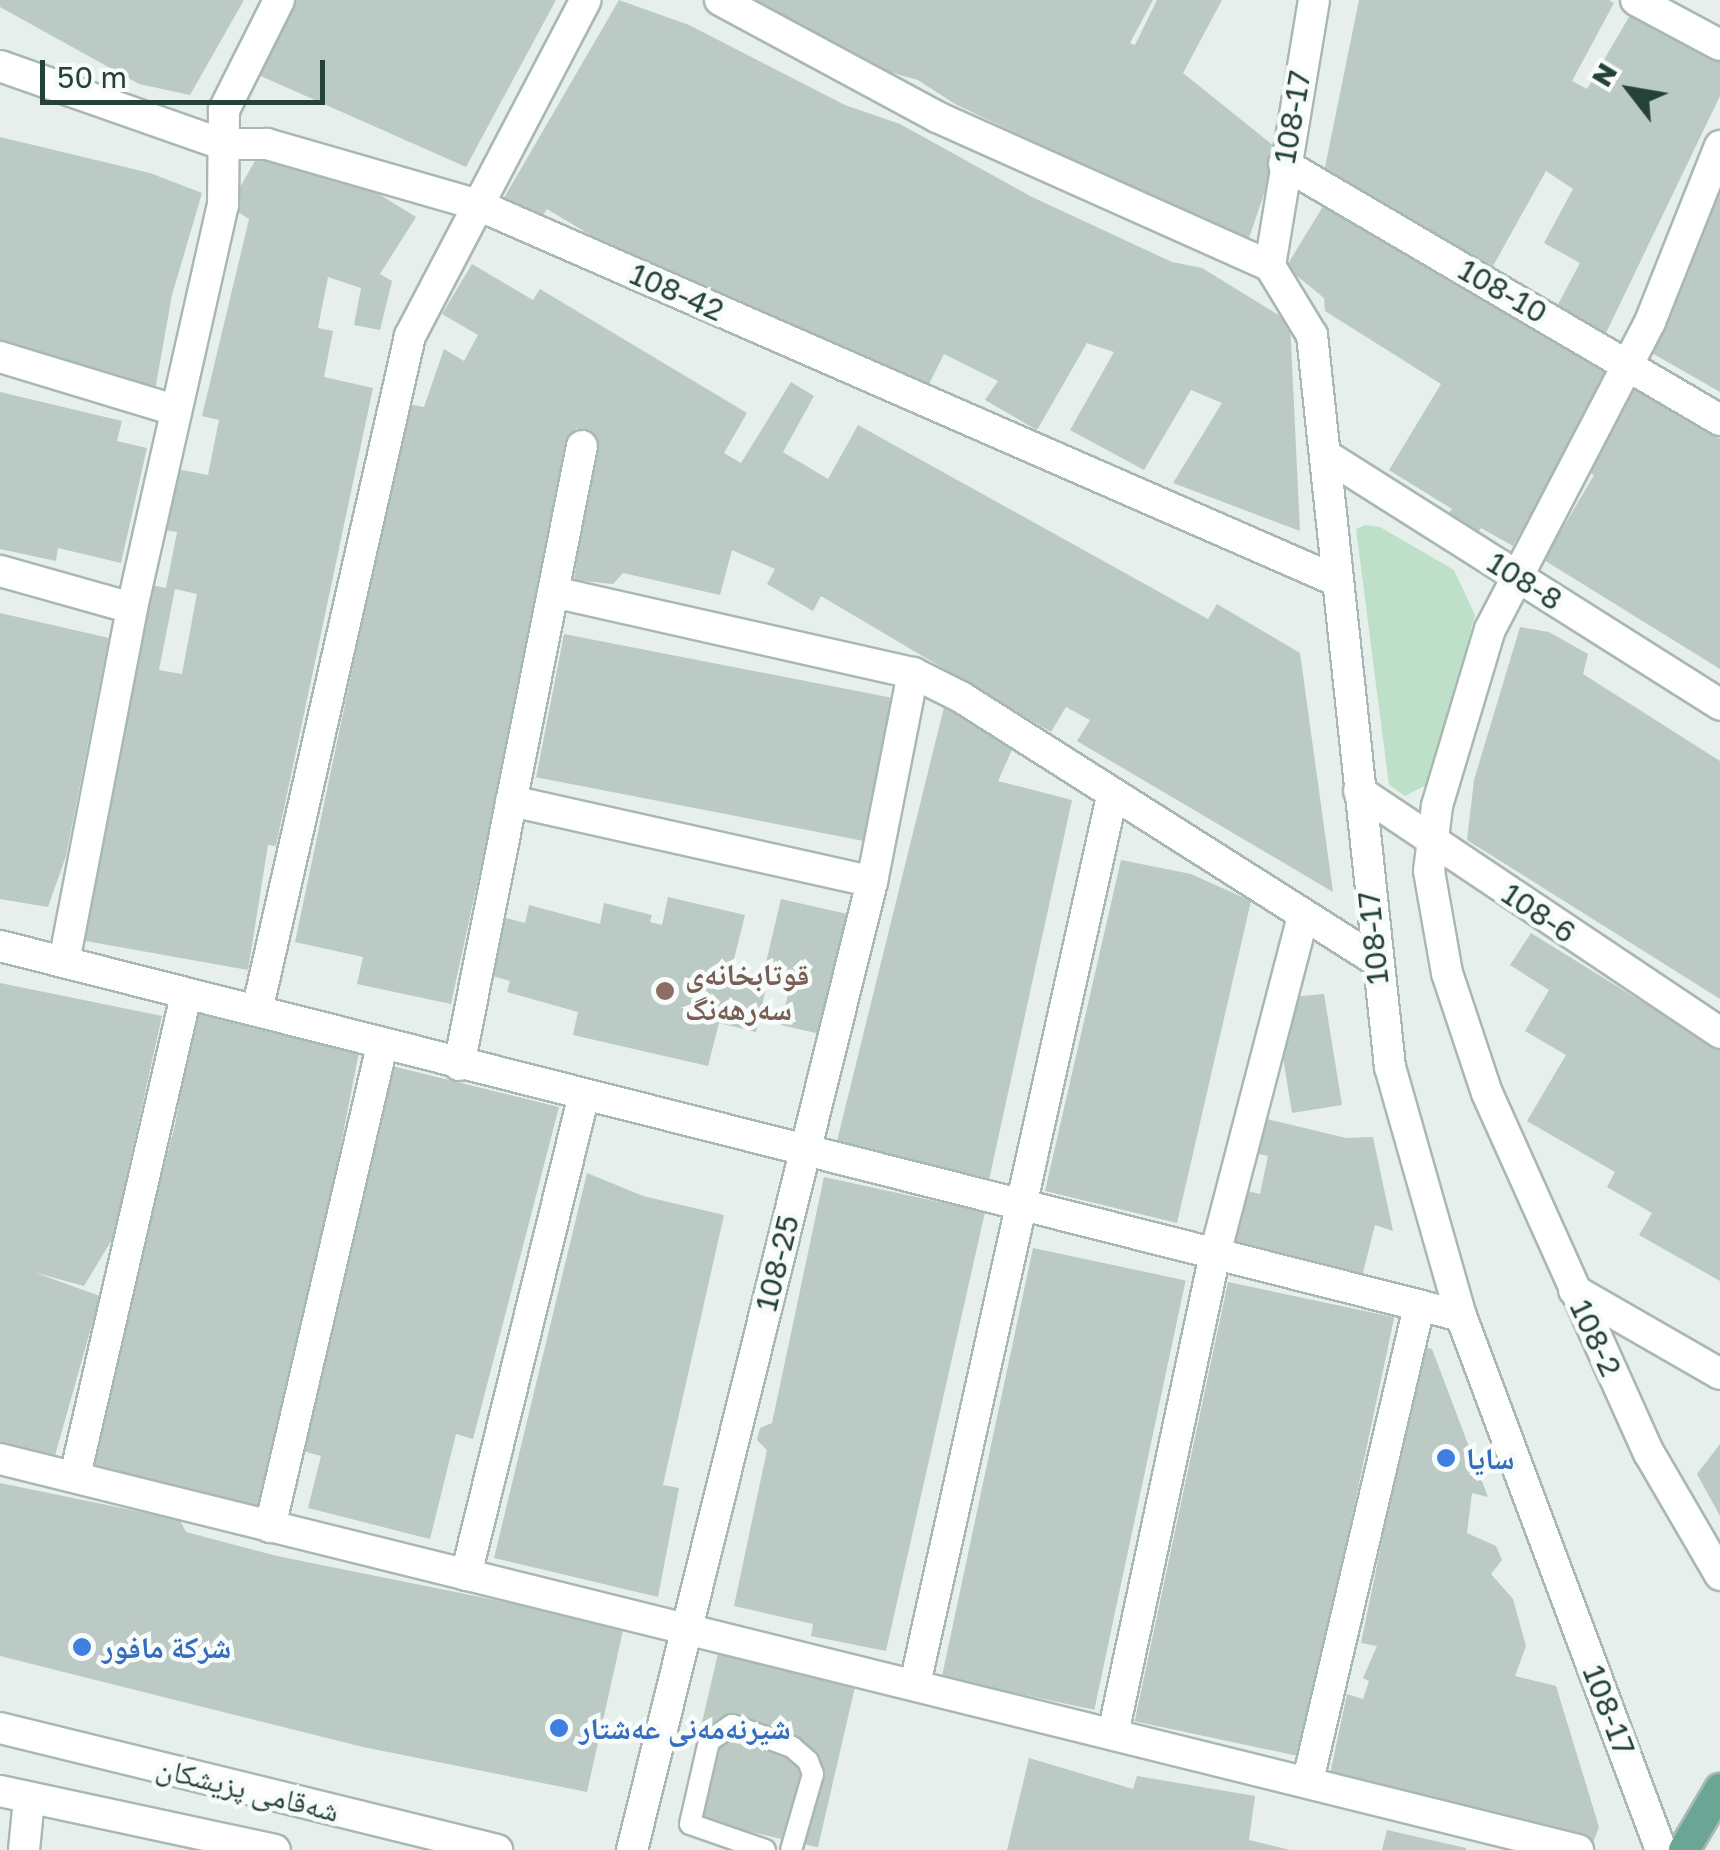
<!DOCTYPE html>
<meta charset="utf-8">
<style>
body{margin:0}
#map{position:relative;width:1720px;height:1850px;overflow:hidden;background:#e6efeb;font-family:"Golos Text","Noto Naskh Arabic",sans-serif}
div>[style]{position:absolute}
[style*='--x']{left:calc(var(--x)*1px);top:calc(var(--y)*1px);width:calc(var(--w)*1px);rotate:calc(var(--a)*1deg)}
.green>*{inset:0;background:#bfe0c8}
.building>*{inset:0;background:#bbcac4;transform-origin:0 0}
.roads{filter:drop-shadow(2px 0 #a8b8b2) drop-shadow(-2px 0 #a8b8b2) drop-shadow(0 2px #a8b8b2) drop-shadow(0 -2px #a8b8b2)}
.lane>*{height:20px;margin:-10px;padding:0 10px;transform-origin:10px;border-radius:10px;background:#fff}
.street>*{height:30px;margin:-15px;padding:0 15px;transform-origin:15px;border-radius:15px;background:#fff}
.secondary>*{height:30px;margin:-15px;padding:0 15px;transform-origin:15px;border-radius:15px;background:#fff}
.primary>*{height:30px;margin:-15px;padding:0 15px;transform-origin:15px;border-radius:15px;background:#6aa596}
.dots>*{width:28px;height:28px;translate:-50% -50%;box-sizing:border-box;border:5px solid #f7fbf9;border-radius:50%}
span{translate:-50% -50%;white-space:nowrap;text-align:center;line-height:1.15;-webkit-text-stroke:9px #f7fbf9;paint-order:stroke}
.street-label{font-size:30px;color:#24423a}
.education-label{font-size:30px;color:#785e54;font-weight:700}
.left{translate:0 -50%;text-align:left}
.shop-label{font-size:30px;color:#366cbe;font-weight:700}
.north{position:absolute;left:1580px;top:40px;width:100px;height:100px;-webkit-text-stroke:8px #f7fbf9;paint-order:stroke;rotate:301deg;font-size:28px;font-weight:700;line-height:40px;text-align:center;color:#24423a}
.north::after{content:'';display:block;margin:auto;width:35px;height:45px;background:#24423a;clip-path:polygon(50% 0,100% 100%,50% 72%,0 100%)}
.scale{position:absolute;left:40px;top:60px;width:285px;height:45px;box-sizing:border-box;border:5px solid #24423a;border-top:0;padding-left:12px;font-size:30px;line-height:35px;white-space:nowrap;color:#24423a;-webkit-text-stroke:8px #f7fbf9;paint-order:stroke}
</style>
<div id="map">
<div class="green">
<div style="clip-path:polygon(1365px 525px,1380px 527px,1454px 570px,1475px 615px,1430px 783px,1405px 796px,1389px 785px,1356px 529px)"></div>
</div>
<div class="building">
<div style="clip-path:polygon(0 0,244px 0,190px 95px,139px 84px,0 7px)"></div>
<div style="clip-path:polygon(292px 0,556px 0,466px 167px,254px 73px)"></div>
<div style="clip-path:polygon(619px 0,689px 25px,845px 105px,900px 124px,1032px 197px,1172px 262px,1202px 268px,1290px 322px,1300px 531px,1173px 483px,1222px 403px,1191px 390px,1144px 470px,1070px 430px,1114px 352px,1087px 343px,1037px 430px,985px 400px,998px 381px,944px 354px,925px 392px,648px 270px,547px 209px,538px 222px,501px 203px)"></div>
<div style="clip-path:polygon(737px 0,1153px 0,1130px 43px,1135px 45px,1157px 0,1222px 0,1183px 73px,1279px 150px,1247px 244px,955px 104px,918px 80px,878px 69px)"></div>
<div style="clip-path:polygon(1359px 0,1609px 0,1614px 3px,1572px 81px,1587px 89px,1633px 10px,1720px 56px,1720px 96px,1605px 335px,1555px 310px,1580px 263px,1544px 243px,1573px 189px,1546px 171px,1493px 266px,1324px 172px)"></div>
<div style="clip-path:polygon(0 137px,150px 173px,202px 193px,172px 295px,154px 396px,0 346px)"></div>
<div style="clip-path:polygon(evenodd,262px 149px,361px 183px,416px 217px,380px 274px,392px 281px,380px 330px,354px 325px,361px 288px,328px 277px,318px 328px,333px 331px,324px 377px,373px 388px,276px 846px,268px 845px,248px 970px,80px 940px,151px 585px,166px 588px,177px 532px,165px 530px,177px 469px,208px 475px,219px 420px,202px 416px,249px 219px,229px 206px,262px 149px,175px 589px,197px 594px,182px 674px,159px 670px,175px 589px)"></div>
<div style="clip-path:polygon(1720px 191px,1720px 392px,1645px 349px)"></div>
<div style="clip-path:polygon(1325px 203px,1611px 372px,1513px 546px,1481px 528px,1475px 537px,1445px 519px,1452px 509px,1389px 470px,1441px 384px,1325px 311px,1324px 298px,1286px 267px)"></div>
<div style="clip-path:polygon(472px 264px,533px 300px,540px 289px,747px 413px,724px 453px,741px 463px,791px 382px,814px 396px,783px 452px,828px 479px,858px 425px,1208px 619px,1217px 604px,1300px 653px,1333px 892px,1077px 741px,1090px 720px,1066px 707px,1051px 732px,821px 596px,813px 611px,767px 584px,775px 569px,732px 550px,720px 595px,623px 573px,613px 584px,574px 580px,593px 446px,591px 436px,576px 428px,451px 1004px,357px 984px,363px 957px,295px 942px,408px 404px,424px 407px,444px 349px,464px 361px,478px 335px,442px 314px)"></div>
<div style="clip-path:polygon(1632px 386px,1720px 439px,1720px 669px,1544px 560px,1594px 475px,1582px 468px)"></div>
<div style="clip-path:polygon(0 392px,122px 421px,117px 441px,147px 448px,121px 563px,58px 548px,56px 561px,0 549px)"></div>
<div style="clip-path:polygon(0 613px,109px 638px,66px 856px,48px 907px,0 899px)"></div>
<div style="clip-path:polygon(1520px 627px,1549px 632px,1588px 654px,1583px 674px,1720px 761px,1720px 999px,1467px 840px,1474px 780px)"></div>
<div style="left:564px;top:634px;width:347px;height:146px;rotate:11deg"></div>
<div style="clip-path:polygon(944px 707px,1015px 743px,998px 781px,1072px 800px,989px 1180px,836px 1145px)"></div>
<div style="clip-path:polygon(1121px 860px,1191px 874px,1251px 901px,1177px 1223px,1045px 1191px)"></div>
<div style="clip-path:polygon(668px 897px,745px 915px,729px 979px,766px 988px,756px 1032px,719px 1023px,708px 1066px,573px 1035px,578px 1012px,507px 992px,510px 981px,489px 975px,506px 918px,525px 923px,529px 905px,600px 924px,604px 903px,652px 915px,650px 922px,662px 925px)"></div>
<div style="clip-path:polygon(781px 899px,847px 914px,820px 1034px,781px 1025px,792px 976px,764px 971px)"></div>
<div style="clip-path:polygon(1531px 933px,1720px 1050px,1720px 1281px,1639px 1235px,1652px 1213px,1607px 1187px,1615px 1172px,1527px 1121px,1566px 1055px,1525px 1031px,1549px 990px,1510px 965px)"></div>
<div style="clip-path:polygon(0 983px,162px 1016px,113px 1238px,84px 1286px,33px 1272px,100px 1296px,54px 1459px,0 1445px)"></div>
<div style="clip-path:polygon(1324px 994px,1342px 1105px,1292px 1113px,1281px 1045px,1290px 997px)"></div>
<div style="clip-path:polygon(196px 1010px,359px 1052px,303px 1339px,255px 1518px,83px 1471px,175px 1125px)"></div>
<div style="clip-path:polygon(392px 1066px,559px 1107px,473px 1439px,456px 1434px,430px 1539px,308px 1508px,321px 1456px,299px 1450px)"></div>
<div style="clip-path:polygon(1263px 1118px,1346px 1138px,1373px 1137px,1393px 1231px,1375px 1225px,1362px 1277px,1234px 1244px,1248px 1191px,1260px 1194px,1268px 1156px,1255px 1153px)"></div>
<div style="clip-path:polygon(587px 1173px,643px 1196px,724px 1215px,663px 1485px,679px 1488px,658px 1597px,494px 1558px)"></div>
<div style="clip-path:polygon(824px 1177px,985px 1212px,886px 1651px,811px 1636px,813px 1624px,734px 1606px,767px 1450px,757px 1440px,760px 1428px,772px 1423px)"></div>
<div style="left:1033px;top:1248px;width:156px;height:439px;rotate:12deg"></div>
<div style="left:1228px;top:1282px;width:170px;height:449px;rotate:12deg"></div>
<div style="clip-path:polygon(1422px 1346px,1432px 1349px,1488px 1497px,1472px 1493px,1467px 1533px,1496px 1546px,1502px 1560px,1491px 1574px,1513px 1599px,1526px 1646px,1515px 1676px,1556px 1686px,1599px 1827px,1591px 1848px,1330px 1774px,1347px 1694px,1363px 1699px,1369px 1681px,1363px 1678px,1377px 1646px,1361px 1643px)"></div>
<div style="clip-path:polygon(1720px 1444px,1720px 1516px,1697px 1474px)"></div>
<div style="clip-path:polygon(0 1483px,180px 1520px,186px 1532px,277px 1556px,624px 1626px,587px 1792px,363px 1747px,0 1656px)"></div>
<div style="left:719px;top:1649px;width:141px;height:171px;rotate:13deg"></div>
<div style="clip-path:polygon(1029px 1758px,1133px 1789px,1137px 1776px,1255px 1796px,1249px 1840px,1290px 1850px,1007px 1850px)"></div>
<div style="clip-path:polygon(1387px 1830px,1466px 1848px,1466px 1850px,1382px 1850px)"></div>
</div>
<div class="roads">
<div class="lane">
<div style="--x:765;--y:1850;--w:79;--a:-160.9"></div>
<div style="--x:690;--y:1824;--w:85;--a:-77.1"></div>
<div style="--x:709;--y:1741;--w:28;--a:-35"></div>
<div style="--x:732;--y:1725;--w:64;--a:20.1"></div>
<div style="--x:792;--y:1747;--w:21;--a:41"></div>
<div style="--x:808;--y:1761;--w:14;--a:69"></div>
<div style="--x:813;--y:1774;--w:79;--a:106.1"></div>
</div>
<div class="street">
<div style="--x:720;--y:0;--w:247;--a:28.3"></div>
<div style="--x:937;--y:117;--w:365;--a:24.1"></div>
<div style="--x:1314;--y:0;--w:270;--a:99.4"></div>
<div style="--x:1270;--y:266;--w:81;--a:58.7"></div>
<div style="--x:1312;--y:335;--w:736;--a:83.92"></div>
<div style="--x:1390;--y:1067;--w:259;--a:74.1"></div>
<div style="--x:1461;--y:1316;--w:570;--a:69.47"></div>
<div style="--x:1636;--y:0;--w:95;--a:28.2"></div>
<div style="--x:0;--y:66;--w:234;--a:19.4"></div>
<div style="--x:221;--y:144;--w:46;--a:0"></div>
<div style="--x:267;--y:144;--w:220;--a:16.1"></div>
<div style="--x:478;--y:205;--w:935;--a:23.63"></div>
<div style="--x:1720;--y:146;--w:189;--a:111.7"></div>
<div style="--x:1650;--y:322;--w:346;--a:117.5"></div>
<div style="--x:1490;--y:629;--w:185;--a:106.7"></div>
<div style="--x:1437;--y:806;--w:65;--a:97"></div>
<div style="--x:1429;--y:871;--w:104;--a:80"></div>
<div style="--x:1447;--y:973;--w:126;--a:71.6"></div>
<div style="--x:1487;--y:1093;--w:395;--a:65.8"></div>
<div style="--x:1649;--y:1453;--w:141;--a:59.8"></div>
<div style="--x:1284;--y:164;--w:506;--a:30.42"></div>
<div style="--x:0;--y:357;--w:182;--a:16.9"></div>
<div style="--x:1330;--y:458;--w:462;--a:32.3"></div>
<div style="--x:0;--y:571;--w:137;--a:15.7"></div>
<div style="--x:553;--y:592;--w:369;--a:12.7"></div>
<div style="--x:913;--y:673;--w:54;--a:26.6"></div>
<div style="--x:961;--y:697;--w:490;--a:32.4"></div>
<div style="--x:1359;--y:791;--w:435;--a:33.8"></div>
<div style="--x:511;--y:801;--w:370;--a:12.6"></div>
<div style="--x:0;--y:946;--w:1507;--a:14.21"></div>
<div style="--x:64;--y:962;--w:360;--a:-79.1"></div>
<div style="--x:132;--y:608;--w:413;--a:-77.3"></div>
<div style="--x:223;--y:205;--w:95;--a:-89.4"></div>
<div style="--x:224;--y:110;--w:123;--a:-63.4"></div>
<div style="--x:257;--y:1011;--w:692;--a:-77.23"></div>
<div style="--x:410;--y:336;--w:379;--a:-62.4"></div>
<div style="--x:459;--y:1065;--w:631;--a:-78.76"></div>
<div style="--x:1574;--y:1290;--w:168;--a:29.9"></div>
<div style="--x:0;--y:1459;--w:1626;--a:13.92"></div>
<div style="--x:75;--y:1476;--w:495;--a:-77"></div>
<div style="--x:270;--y:1527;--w:496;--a:-76.9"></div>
<div style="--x:466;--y:1575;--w:493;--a:-76.2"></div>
<div style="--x:915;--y:1684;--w:910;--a:-77.49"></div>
<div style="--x:1113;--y:1734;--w:487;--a:-78"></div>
<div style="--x:1214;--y:1258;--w:353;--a:-75.4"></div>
<div style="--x:1308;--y:1780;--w:487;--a:-76.8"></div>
<div style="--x:24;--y:1850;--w:51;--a:-84.4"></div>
<div style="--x:632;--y:1850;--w:997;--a:-76.08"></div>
<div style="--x:872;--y:882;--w:213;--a:-78.9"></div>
</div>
<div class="secondary">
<div style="--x:0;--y:1728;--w:512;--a:13.79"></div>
<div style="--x:0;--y:1791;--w:281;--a:12.1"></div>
</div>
<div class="primary">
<div style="--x:1684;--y:1850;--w:71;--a:-59.5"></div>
</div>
</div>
<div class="dots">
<div style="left:665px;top:991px;background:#8d6e63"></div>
<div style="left:1446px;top:1458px;background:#3f7fe0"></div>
<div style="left:82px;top:1647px;background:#3f7fe0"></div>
<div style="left:559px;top:1728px;background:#3f7fe0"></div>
</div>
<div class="street-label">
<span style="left:1292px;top:117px;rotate:-80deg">108-17</span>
<span style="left:1503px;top:291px;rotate:30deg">108-10</span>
<span style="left:677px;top:292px;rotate:24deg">108-42</span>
<span style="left:1525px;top:581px;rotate:32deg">108-8</span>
<span style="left:1539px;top:913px;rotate:34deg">108-6</span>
<span style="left:1373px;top:938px;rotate:-96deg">108-17</span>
<span style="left:777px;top:1263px;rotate:-76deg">108-25</span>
<span style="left:1596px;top:1338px;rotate:65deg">108-2</span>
<span style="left:1609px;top:1710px;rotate:69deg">108-17</span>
<span style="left:248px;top:1789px;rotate:14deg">شەقامی پزیشکان</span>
</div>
<div class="education-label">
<span class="left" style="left:685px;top:991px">قوتابخانەی<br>سەرهەنگ</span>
</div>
<div class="shop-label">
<span class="left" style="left:1466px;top:1458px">سايا</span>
<span class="left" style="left:102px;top:1647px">شركة مافور</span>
<span class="left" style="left:579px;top:1728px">شیرنەمەنی عەشتار</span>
</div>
<div class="north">N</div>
<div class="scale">50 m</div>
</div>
